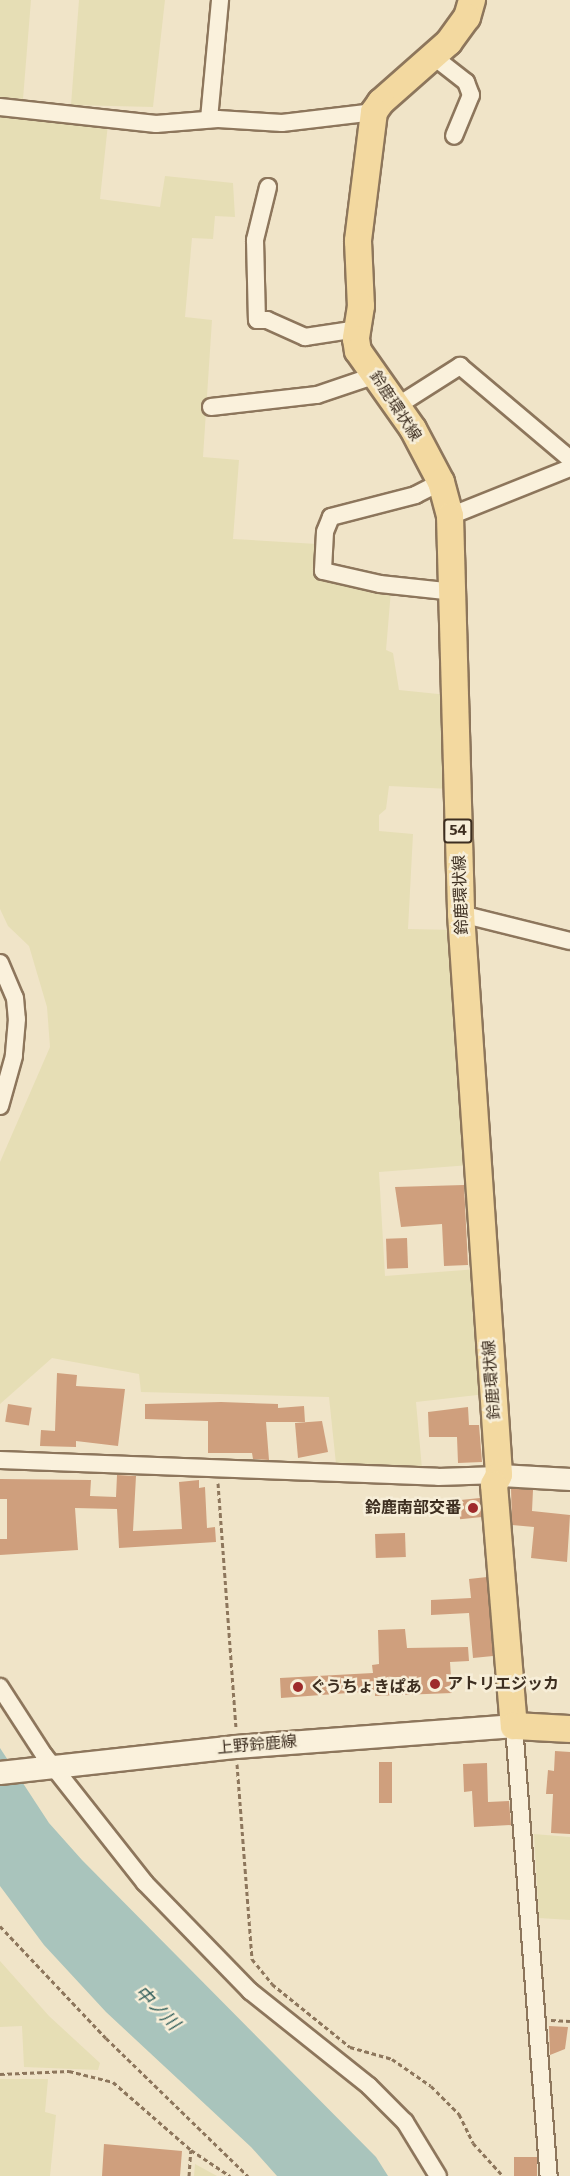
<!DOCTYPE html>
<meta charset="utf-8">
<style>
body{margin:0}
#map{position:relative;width:570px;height:2176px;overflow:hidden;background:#f0e4c8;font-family:Bitter,"Noto Sans JP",serif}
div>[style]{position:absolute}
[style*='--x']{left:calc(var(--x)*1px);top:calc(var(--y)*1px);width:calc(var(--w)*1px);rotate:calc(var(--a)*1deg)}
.farmland>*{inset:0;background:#e6deb5}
.water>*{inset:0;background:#a9c4bc}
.building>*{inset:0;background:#cf9f7d;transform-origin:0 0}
.path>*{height:3px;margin-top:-1.5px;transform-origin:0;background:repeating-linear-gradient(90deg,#8d765c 0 4.5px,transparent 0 7.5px)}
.roads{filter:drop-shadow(2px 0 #8d765c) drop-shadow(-2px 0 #8d765c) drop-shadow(0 2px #8d765c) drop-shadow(0 -2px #8d765c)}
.minor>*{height:16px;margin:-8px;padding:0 8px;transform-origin:8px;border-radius:8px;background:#faf1dc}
.tertiary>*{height:21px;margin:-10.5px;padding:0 10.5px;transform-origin:10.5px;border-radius:10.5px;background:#faf1dc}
.secondary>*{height:22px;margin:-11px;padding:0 11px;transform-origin:11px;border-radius:11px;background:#faf1dc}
.primary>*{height:26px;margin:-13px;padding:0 13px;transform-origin:13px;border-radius:13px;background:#f3d9a0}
.dots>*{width:16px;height:16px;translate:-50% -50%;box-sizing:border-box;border:3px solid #f7eed8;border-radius:50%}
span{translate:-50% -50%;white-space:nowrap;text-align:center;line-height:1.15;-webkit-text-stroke:5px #f7eed8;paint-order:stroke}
.shield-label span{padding:2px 4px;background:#f7eed8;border:2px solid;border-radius:4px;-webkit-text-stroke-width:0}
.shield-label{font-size:15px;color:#3d2e20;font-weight:700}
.street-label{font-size:16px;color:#3d2e20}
.poi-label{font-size:16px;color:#3d2e20;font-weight:700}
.right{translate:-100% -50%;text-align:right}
.left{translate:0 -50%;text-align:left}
.water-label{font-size:18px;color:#2f5d5a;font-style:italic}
</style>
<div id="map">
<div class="farmland">
<div style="clip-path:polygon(0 0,31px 0,23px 99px,0 97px)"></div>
<div style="clip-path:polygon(79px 0,165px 0,153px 107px,71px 105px)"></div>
<div style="clip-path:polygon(0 111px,108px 124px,100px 199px,160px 207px,165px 176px,233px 183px,235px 217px,215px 216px,213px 239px,192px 238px,185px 317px,212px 320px,203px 457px,239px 460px,233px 539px,317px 544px,315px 575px,391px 590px,386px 650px,393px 653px,399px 690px,448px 695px,450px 789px,389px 786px,386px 809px,379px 815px,379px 831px,413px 834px,408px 929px,455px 930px,470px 1165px,379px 1172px,385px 1276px,478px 1269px,486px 1394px,416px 1402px,422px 1469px,336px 1464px,329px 1397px,141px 1392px,139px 1374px,52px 1358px,0 1404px,0 1162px,50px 1047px,47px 1007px,29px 946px,8px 926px,0 909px)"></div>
<div style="clip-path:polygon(534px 1834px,570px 1837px,570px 1920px,539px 1918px)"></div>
<div style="clip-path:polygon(0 1961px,49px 2016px,100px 2063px,98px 2070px,24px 2067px,22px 2026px,0 2027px)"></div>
<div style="clip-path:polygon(0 2079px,48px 2079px,45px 2112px,56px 2115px,50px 2176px,0 2176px)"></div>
<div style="clip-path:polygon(195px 2164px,217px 2176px,194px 2176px)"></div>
</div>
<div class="water">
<div style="clip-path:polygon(0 1748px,49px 1823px,82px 1860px,376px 2157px,388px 2176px,277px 2176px,251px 2147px,106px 2012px,44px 1945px,0 1886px)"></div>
</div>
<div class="building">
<div style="clip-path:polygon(464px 1185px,468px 1265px,444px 1266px,442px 1224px,401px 1227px,395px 1187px)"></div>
<div style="left:407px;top:1238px;width:30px;height:21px;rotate:88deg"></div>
<div style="clip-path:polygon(57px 1373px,77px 1375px,76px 1386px,125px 1389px,118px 1446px,76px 1441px,76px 1447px,40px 1446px,41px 1430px,55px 1431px)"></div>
<div style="clip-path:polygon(221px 1402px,278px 1404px,278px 1408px,304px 1406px,305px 1422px,266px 1422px,269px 1460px,253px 1459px,252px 1453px,208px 1453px,208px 1421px,145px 1419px,145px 1404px)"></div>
<div style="left:8px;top:1404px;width:24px;height:18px;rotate:9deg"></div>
<div style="clip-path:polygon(468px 1407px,469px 1425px,479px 1425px,482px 1462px,458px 1463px,457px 1437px,429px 1437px,428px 1412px)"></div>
<div style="clip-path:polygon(322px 1421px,328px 1452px,298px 1458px,295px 1423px)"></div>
<div style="clip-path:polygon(117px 1475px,136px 1476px,133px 1531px,182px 1529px,179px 1482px,199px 1480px,199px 1488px,205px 1487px,207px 1528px,215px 1527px,216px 1542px,119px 1548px,117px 1509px,75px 1508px,78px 1550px,0 1555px,0 1539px,7px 1539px,7px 1499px,0 1499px,0 1479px,91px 1480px,90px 1496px,116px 1497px)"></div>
<div style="clip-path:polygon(511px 1488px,533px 1490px,532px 1511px,570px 1515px,567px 1562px,531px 1558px,534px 1527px,512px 1525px)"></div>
<div style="left:480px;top:1498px;width:19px;height:22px;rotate:84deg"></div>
<div style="left:405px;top:1533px;width:24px;height:30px;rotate:88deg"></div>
<div style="clip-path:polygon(487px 1577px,493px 1656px,473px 1658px,469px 1613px,431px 1615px,431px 1600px,471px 1598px,469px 1579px)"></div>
<div style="clip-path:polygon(405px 1629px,407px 1648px,468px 1647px,469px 1661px,450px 1662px,452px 1693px,375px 1696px,375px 1691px,281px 1698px,280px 1678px,373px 1673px,372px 1665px,379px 1664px,378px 1630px)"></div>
<div style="clip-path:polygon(555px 1751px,570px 1752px,570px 1834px,551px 1833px,553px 1794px,546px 1794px,548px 1770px,554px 1771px)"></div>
<div style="left:379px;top:1762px;width:13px;height:41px"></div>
<div style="clip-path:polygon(487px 1763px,488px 1802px,509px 1801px,511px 1825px,474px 1827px,472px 1791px,464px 1792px,463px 1764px)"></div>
<div style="clip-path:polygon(549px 2026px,568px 2027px,565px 2049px,550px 2055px)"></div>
<div style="clip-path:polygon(104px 2144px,182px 2151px,180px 2176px,102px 2176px)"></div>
<div style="left:514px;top:2157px;width:23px;height:19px"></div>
</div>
<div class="path">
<div style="--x:218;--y:1483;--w:246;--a:85.8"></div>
<div style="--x:237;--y:1764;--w:196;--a:85.6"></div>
<div style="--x:252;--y:1959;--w:32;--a:51"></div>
<div style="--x:272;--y:1984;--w:100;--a:38.9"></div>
<div style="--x:350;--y:2047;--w:44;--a:15.9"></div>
<div style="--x:392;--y:2059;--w:47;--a:34.7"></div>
<div style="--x:431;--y:2086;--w:40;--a:45"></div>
<div style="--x:459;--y:2114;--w:32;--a:64"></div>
<div style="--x:473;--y:2143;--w:45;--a:47.7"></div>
<div style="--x:0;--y:1926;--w:154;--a:46.6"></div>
<div style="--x:106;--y:2038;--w:198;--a:44.2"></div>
<div style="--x:551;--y:2020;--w:19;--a:3"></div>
<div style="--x:0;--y:2074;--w:69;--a:-2.5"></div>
<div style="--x:69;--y:2071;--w:45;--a:14"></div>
<div style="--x:113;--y:2082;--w:103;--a:41.1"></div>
<div style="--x:191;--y:2150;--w:47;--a:33.7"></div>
<div style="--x:189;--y:2176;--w:26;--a:-86"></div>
</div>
<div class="roads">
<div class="minor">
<div style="--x:434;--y:57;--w:41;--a:38"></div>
<div style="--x:466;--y:82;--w:14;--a:69"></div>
<div style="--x:471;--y:95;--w:44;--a:112.5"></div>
<div style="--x:0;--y:107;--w:157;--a:6.2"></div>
<div style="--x:156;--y:124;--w:62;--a:-4.6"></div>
<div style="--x:218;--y:119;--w:64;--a:3.6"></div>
<div style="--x:282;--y:123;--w:93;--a:-6.8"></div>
<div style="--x:209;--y:119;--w:120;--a:-84.7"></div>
<div style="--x:268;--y:187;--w:55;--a:103.8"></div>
<div style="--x:255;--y:240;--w:80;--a:88.6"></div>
<div style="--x:257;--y:320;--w:10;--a:0"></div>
<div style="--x:267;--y:320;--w:42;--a:24.1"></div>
<div style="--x:305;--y:337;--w:54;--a:-8.6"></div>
<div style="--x:397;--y:406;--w:75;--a:-32.4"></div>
<div style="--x:460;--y:366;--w:144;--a:40.2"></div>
<div style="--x:211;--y:407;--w:107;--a:-6.5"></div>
<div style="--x:317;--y:395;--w:62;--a:-18.7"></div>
<div style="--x:441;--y:482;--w:28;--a:153"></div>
<div style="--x:416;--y:495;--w:88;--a:165.5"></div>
<div style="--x:331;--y:517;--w:16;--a:112"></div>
<div style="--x:325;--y:532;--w:39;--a:93"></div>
<div style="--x:323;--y:571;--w:58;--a:12.8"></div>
<div style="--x:380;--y:584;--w:75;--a:6.1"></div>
<div style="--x:450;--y:516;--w:129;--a:-21.8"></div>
<div style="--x:461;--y:914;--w:112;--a:13.9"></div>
<div style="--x:0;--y:963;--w:38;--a:67"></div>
<div style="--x:15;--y:998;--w:21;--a:85"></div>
<div style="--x:17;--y:1019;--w:37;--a:95"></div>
<div style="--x:14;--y:1056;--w:52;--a:105.6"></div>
<div style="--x:0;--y:1460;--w:438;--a:2.2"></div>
<div style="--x:438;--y:1477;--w:61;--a:-1.9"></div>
<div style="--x:0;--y:1687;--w:81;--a:57.1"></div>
<div style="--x:44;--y:1755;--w:163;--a:51.7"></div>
<div style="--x:145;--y:1883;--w:151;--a:45.8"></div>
<div style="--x:250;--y:1991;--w:152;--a:38.6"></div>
<div style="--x:369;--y:2086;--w:51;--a:45"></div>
<div style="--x:405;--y:2122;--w:63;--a:58.6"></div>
<div style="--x:514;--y:1726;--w:451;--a:85.6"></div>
</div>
<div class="tertiary">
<div style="--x:499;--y:1475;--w:71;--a:3.2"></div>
</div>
<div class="secondary">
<div style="--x:0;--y:1773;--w:238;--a:-6.3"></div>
<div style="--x:237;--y:1747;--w:278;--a:-4.3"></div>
</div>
<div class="primary">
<div style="--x:472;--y:0;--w:18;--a:106"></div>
<div style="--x:467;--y:17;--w:31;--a:126"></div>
<div style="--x:449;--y:42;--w:91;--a:138.6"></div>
<div style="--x:381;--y:102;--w:12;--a:125"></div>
<div style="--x:374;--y:112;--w:130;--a:97.1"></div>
<div style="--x:358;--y:241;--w:65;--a:87.4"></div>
<div style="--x:361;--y:306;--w:33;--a:99"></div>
<div style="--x:356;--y:339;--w:12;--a:81"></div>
<div style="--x:358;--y:351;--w:95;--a:54.8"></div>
<div style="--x:413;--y:429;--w:60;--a:62.2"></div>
<div style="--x:441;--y:482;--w:35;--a:75"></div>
<div style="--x:450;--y:516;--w:398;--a:88.4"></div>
<div style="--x:461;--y:914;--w:562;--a:86.12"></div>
<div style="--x:499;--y:1475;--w:11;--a:117"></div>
<div style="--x:494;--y:1485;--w:242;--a:85.3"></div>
<div style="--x:514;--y:1726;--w:56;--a:3.1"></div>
</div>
</div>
<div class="dots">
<div style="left:473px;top:1508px;background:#9e2a2b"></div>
<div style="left:435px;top:1684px;background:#9e2a2b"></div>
<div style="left:298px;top:1687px;background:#9e2a2b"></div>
</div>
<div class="shield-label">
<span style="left:458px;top:831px">54</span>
</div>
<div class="street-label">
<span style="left:395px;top:406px;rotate:57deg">鈴鹿環状線</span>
<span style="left:461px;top:895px;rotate:-92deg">鈴鹿環状線</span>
<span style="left:492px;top:1380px;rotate:-94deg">鈴鹿環状線</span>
<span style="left:257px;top:1745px;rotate:-5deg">上野鈴鹿線</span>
</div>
<div class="poi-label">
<span class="right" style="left:461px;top:1508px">鈴鹿南部交番</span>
<span class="left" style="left:447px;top:1684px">アトリエジッカ</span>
<span class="left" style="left:310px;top:1687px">ぐうちょきぱあ</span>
</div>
<div class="water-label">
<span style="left:157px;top:2008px;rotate:45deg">中ノ川</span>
</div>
</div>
